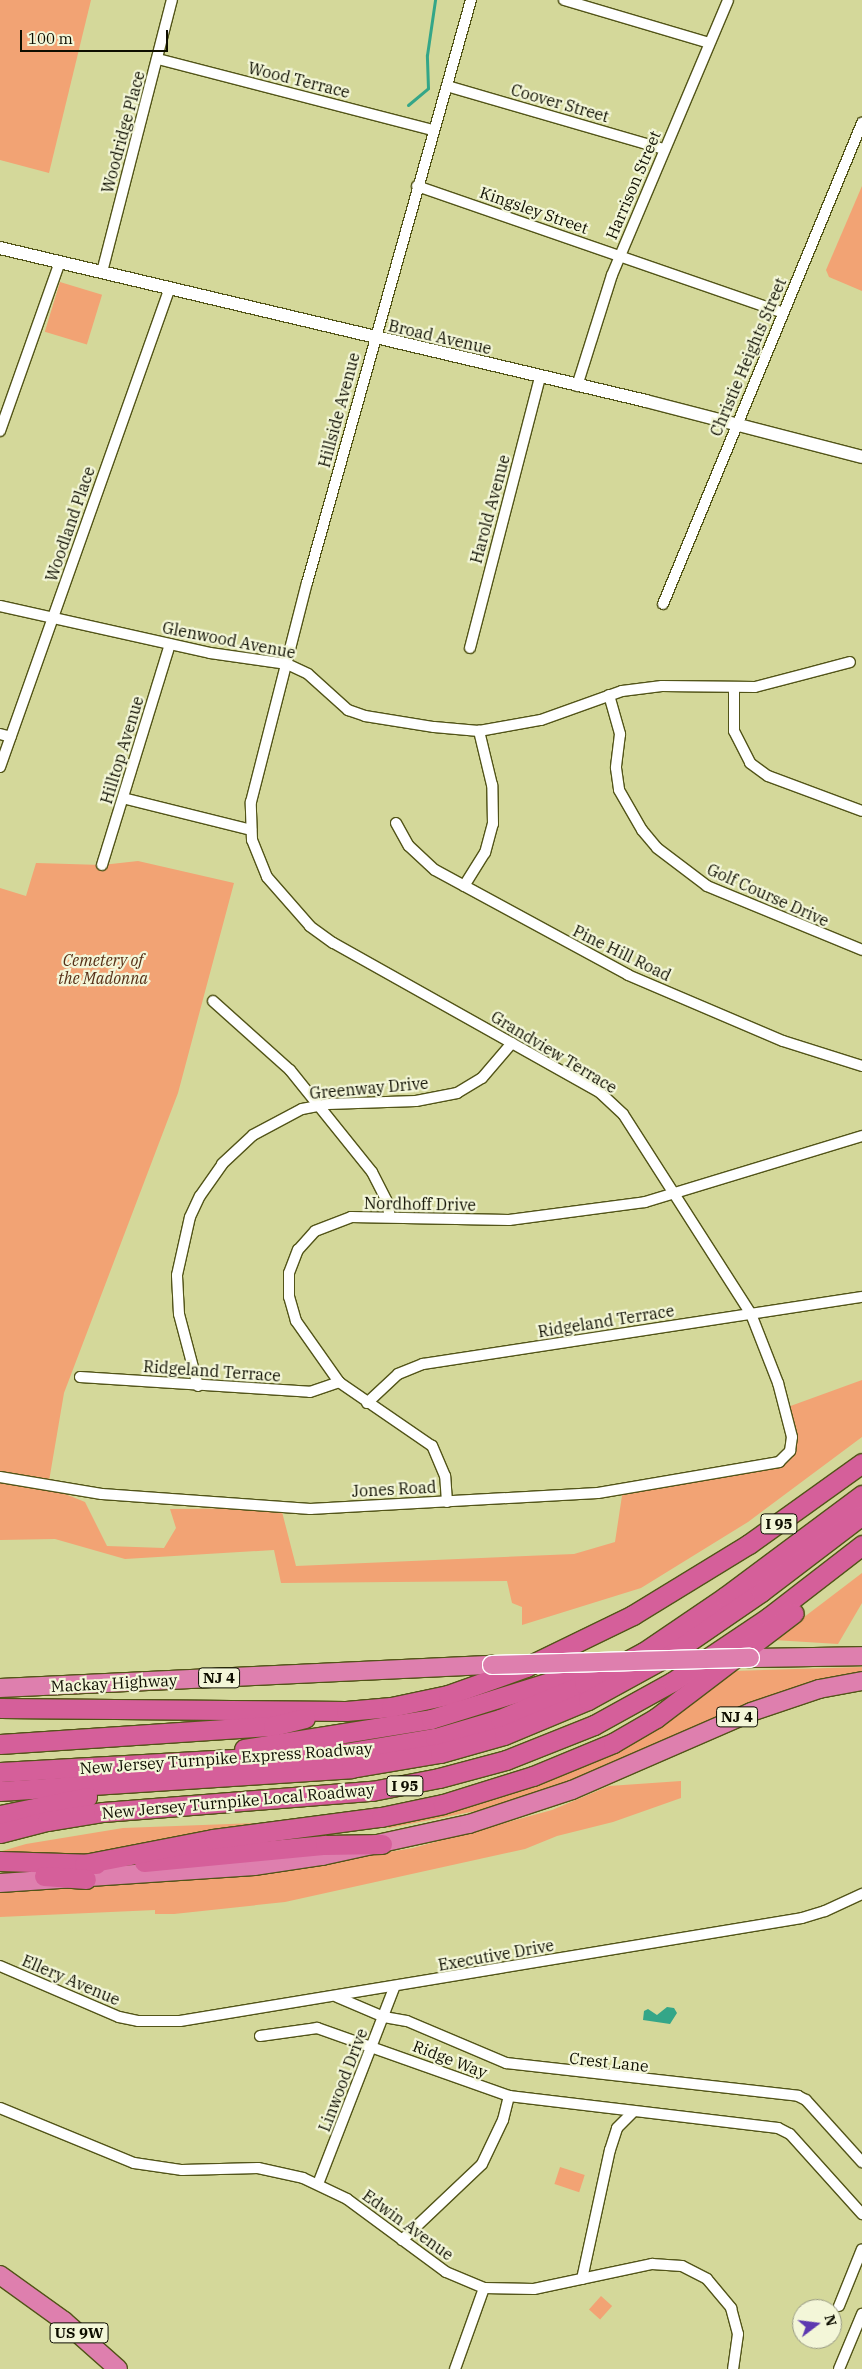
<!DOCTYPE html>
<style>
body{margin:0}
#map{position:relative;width:862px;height:2369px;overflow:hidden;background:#d4d89a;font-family:"IBM Plex Serif",serif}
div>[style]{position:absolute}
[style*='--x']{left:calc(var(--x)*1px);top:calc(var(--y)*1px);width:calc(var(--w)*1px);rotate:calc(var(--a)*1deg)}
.green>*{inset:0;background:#f2a374;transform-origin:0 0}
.water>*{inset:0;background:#34a688}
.stream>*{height:3px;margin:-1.5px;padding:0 1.5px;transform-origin:1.5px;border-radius:1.5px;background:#34a688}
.roads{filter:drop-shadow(1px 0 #525418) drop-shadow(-1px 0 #525418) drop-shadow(0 1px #525418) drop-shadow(0 -1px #525418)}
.minor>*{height:10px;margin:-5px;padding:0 5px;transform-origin:5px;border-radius:5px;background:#fff}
.tertiary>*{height:12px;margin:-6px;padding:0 6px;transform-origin:6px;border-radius:6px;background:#fff}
.trunk>*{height:18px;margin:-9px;padding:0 9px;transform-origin:9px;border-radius:9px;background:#de7fae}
.motorway>*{height:19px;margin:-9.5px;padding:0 9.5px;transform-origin:9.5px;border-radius:9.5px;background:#d55f9a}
.bridges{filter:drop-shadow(1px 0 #fff) drop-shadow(-1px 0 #fff) drop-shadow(0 1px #fff) drop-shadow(0 -1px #fff)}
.trunk-bridge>*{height:18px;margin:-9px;padding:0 9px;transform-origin:9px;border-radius:9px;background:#de7fae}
span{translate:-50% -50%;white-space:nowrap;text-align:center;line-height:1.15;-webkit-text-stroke:4.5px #f3f6d8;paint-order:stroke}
.shield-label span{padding:1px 4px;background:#f3f6d8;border:1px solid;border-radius:4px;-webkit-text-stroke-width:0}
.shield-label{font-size:15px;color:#0e0e00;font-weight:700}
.street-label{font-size:16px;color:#0e0e00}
.park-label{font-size:16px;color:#562f16;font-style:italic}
.north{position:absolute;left:792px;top:2299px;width:50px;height:50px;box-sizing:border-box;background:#f3f6d8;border:1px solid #979982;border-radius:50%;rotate:75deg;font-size:14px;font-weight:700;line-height:20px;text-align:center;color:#0e0e00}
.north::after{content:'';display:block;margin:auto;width:18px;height:22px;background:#5d38b0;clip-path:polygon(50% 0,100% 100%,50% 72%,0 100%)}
.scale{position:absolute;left:20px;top:30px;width:148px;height:22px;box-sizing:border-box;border:2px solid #0e0e00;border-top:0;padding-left:6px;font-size:15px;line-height:18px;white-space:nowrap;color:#0e0e00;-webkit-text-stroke:4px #f3f6d8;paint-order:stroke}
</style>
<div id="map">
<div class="green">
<div style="clip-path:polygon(0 0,91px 0,49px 173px,0 160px)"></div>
<div style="clip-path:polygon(862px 186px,862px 291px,829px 277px,826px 270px)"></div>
<div style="left:60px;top:282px;width:44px;height:52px;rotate:17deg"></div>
<div style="clip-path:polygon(138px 861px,234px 883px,178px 1093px,64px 1393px,48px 1487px,85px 1502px,107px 1546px,164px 1548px,176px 1528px,170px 1509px,281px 1508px,296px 1566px,574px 1554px,615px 1542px,623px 1489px,772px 1463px,790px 1451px,785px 1408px,862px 1380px,862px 1437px,748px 1522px,641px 1588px,522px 1625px,522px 1607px,512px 1603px,507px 1581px,281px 1583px,274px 1550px,125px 1559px,55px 1539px,0 1540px,0 888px,26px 896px,36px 863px,102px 865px)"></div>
<div style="clip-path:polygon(862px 1573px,862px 1603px,838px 1644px,774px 1640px)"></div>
<div style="clip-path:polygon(862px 1667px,862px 1673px,823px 1679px,740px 1710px,566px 1783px,501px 1806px,389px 1828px,381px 1824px,515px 1791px,732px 1671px)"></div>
<div style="clip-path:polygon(681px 1781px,681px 1798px,613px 1822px,557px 1836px,525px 1849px,285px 1902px,174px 1914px,155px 1914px,155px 1910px,0 1917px,0 1890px,238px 1877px,413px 1848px,552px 1810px,609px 1786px)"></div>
<div style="clip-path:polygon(256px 1823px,84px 1854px,2px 1851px,26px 1844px,123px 1828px)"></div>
<div style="left:560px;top:2167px;width:26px;height:18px;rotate:18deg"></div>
<div style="left:601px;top:2296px;width:15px;height:18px;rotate:42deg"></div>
</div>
<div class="water">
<div style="clip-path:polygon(667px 2007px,674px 2008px,677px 2013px,670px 2024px,643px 2020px,644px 2011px,648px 2009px,657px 2015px)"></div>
</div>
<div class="stream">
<div style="--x:408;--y:105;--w:26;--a:-40"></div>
<div style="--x:428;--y:88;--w:33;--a:-92"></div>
<div style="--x:427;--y:55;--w:56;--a:-81.7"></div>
</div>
<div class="roads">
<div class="minor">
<div style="--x:564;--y:0;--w:151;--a:16.5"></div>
<div style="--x:158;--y:59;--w:284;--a:14.5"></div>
<div style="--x:447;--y:86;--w:226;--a:16.2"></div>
<div style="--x:417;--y:186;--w:387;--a:19.1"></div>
<div style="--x:102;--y:272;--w:281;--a:-75.6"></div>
<div style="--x:577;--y:386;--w:116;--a:-72.5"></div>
<div style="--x:612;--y:275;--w:298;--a:-67.1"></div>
<div style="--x:0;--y:431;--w:179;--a:-70.5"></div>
<div style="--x:663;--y:604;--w:521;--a:-67.52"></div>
<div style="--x:0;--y:606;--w:215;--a:12.6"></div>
<div style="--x:210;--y:653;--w:78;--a:8.1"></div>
<div style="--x:287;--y:664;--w:23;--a:25"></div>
<div style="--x:308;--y:674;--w:54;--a:42"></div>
<div style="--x:348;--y:710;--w:18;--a:19"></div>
<div style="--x:365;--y:716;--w:70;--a:9.1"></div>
<div style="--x:434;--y:727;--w:45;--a:5.1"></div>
<div style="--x:479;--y:731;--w:63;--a:-10.1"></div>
<div style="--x:541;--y:720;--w:86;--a:-19.7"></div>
<div style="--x:622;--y:691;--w:40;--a:-7.1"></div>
<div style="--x:662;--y:686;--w:93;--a:0.6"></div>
<div style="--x:755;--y:687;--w:98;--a:-14.7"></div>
<div style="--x:470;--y:648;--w:280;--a:-75.5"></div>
<div style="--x:734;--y:688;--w:43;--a:90"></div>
<div style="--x:734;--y:731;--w:36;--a:63"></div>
<div style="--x:750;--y:763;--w:22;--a:36"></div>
<div style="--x:768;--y:776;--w:100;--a:20.4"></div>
<div style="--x:609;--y:695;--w:41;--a:74.2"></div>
<div style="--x:620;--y:734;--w:34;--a:97"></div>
<div style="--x:616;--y:768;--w:22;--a:82"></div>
<div style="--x:619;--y:790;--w:46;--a:60.1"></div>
<div style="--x:642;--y:830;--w:23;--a:50"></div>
<div style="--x:657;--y:848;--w:63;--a:37.2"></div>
<div style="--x:707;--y:886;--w:168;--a:22.4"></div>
<div style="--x:0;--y:734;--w:11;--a:15"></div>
<div style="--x:0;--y:767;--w:506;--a:-70.49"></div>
<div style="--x:123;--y:798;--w:132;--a:14"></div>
<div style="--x:396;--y:823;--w:26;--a:61"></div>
<div style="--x:409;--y:846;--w:35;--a:43"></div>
<div style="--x:435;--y:870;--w:220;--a:28.5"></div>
<div style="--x:628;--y:975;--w:168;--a:23.1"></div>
<div style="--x:783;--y:1041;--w:83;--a:17.6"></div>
<div style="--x:102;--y:865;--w:231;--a:-72.9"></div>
<div style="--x:464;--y:886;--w:39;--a:-58"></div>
<div style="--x:485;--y:853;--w:30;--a:-75"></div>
<div style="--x:493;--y:824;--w:39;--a:-91"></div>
<div style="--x:492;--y:785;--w:56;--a:-103.5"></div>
<div style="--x:213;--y:1001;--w:103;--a:41.9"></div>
<div style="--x:290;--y:1070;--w:131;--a:51.2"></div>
<div style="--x:372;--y:1172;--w:34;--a:63"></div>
<div style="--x:387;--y:1202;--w:15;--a:79"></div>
<div style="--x:80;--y:1377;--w:230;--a:3.7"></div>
<div style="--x:310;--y:1392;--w:31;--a:-19"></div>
<div style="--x:198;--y:1386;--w:74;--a:-104.8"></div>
<div style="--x:179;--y:1314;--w:39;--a:-93"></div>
<div style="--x:177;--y:1275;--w:59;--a:-77.4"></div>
<div style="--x:190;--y:1217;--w:23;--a:-65"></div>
<div style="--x:200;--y:1196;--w:39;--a:-55"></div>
<div style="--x:222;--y:1164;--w:42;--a:-43.1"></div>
<div style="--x:253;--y:1135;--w:55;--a:-28"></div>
<div style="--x:302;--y:1109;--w:26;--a:-11"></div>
<div style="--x:328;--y:1104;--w:88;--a:-2"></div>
<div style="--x:416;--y:1101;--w:42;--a:-11"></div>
<div style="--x:457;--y:1093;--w:29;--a:-31"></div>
<div style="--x:482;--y:1078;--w:46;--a:-49.4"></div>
<div style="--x:367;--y:1403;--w:42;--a:-43.1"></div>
<div style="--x:398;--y:1374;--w:27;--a:-22"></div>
<div style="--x:423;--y:1364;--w:444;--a:-8.7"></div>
<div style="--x:0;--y:1477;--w:103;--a:9.5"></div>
<div style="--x:102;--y:1494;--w:209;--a:4.1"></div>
<div style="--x:310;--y:1509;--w:288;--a:-3.2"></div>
<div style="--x:598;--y:1493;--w:184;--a:-9.7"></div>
<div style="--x:779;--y:1462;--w:16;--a:-45"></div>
<div style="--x:790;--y:1451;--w:14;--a:-82"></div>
<div style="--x:792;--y:1437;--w:56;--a:-104.5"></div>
<div style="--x:778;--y:1383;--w:74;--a:-111.4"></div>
<div style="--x:751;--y:1314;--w:237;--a:-122.6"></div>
<div style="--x:623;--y:1114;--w:33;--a:-137"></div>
<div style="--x:599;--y:1092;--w:305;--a:-150.7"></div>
<div style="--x:333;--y:943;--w:29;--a:-144"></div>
<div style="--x:310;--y:926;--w:65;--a:-131.3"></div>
<div style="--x:267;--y:877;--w:40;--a:-112"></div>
<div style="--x:252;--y:840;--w:38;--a:-92"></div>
<div style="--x:251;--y:802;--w:226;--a:-75.7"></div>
<div style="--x:307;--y:583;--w:606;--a:-74.29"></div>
<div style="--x:447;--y:1502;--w:26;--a:-94"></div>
<div style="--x:445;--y:1476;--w:33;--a:-113"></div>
<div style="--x:432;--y:1446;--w:113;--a:-145.5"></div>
<div style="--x:339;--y:1382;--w:75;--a:-125.2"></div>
<div style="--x:296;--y:1321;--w:25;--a:-106"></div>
<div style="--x:289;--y:1297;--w:24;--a:-90"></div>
<div style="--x:289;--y:1273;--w:25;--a:-69"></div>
<div style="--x:298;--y:1250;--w:25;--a:-48"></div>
<div style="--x:315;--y:1231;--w:39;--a:-21"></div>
<div style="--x:351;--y:1217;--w:158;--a:1.1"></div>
<div style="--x:509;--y:1220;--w:137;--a:-7.5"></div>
<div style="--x:645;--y:1202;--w:227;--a:-16.9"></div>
<div style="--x:0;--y:1966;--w:129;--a:23.2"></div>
<div style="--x:119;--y:2017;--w:19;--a:12"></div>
<div style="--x:138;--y:2021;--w:42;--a:0"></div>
<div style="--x:180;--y:2021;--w:630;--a:-9.4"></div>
<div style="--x:802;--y:1918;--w:24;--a:-17"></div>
<div style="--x:825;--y:1911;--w:41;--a:-24.7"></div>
<div style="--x:337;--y:1997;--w:51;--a:23.1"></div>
<div style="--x:384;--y:2017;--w:23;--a:10"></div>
<div style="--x:407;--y:2021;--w:108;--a:23"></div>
<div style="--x:506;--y:2063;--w:294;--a:6.4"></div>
<div style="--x:798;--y:2096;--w:9;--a:27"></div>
<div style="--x:806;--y:2100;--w:84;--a:47.9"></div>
<div style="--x:260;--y:2036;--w:58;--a:-8"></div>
<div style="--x:317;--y:2028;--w:204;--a:19.5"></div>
<div style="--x:509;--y:2096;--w:271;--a:6.8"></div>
<div style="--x:778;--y:2128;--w:13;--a:27"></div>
<div style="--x:790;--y:2134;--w:108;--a:48"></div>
<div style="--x:0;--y:2108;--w:145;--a:22.3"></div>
<div style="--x:134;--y:2163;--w:49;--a:8.3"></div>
<div style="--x:182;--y:2170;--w:76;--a:-1.5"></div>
<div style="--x:258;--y:2168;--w:46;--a:12.5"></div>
<div style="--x:303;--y:2178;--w:49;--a:25.5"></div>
<div style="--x:347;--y:2199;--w:123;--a:36.4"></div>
<div style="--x:446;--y:2272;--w:41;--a:22.8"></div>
<div style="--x:484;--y:2288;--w:50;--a:1.1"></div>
<div style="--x:534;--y:2289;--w:121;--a:-12"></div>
<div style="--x:652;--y:2264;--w:30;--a:4"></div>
<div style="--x:682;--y:2266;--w:28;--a:27"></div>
<div style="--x:707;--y:2279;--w:38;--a:50"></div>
<div style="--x:731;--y:2308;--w:27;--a:75"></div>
<div style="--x:738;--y:2334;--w:35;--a:98"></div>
<div style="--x:318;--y:2184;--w:210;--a:-68.8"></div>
<div style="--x:402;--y:2240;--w:110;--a:-43.5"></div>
<div style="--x:482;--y:2164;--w:49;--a:-64.5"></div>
<div style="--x:503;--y:2120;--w:25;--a:-76"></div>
<div style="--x:582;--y:2279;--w:132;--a:-77.8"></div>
<div style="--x:610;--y:2150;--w:23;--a:-72"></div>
<div style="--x:617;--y:2128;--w:23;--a:-45"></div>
<div style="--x:839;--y:2306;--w:61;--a:-68"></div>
<div style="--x:455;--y:2369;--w:86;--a:-70.3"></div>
<div style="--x:839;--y:2369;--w:60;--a:-67.3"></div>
</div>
<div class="tertiary">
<div style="--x:0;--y:248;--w:664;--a:13.32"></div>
<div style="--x:646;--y:401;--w:223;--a:14.5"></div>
</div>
<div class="trunk">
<div style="--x:750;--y:1658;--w:112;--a:-1"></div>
<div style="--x:0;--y:1688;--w:493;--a:-2.7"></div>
<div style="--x:0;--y:1883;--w:255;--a:-3.8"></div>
<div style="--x:254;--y:1866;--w:69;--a:-8.4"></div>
<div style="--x:322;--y:1856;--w:150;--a:-12.3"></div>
<div style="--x:469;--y:1824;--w:108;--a:-18.3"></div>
<div style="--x:572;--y:1790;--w:195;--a:-23.5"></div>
<div style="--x:751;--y:1712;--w:72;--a:-18.7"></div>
<div style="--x:819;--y:1689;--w:44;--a:-10.5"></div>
<div style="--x:0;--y:2275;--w:79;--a:35.7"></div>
<div style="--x:64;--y:2321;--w:72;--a:41.6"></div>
</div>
<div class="motorway">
<div style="--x:0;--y:1708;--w:346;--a:0.5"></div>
<div style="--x:346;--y:1711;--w:45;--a:-5.1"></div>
<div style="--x:391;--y:1707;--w:58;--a:-11.9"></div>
<div style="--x:448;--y:1695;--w:83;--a:-19.7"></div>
<div style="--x:526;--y:1667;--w:119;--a:-25.9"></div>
<div style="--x:633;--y:1615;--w:136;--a:-31.5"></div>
<div style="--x:749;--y:1544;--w:139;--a:-35.6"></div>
<div style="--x:0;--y:1744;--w:274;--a:-3.8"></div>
<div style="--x:273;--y:1726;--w:33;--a:-14"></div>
<div style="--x:244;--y:1749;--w:189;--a:-9.1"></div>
<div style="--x:431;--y:1719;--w:178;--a:-17.3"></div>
<div style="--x:0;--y:1772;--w:345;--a:-3.2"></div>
<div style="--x:344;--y:1753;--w:92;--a:-9.4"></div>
<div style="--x:435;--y:1738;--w:68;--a:-16.3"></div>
<div style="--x:500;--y:1719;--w:91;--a:-22.6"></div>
<div style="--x:584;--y:1684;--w:68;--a:-28.1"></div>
<div style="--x:644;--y:1652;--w:98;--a:-34.2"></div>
<div style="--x:725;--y:1597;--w:171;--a:-36.7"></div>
<div style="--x:0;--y:1791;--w:352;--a:-3.7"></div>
<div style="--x:351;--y:1768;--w:90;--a:-9.6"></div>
<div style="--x:440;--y:1753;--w:66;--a:-15.7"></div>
<div style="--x:504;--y:1735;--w:91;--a:-22.6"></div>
<div style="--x:588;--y:1700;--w:91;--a:-28.8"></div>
<div style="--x:668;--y:1656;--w:113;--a:-34.5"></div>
<div style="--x:761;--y:1592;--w:127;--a:-37.3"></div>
<div style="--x:0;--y:1815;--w:89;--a:-11.7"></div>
<div style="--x:0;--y:1833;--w:49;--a:-14.3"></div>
<div style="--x:47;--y:1821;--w:57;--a:-9.1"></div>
<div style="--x:103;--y:1812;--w:270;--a:-4.5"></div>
<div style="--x:372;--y:1791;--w:68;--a:-11"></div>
<div style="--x:439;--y:1778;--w:69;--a:-15"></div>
<div style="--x:506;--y:1760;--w:95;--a:-21.7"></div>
<div style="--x:594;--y:1725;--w:89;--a:-28.9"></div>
<div style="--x:672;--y:1682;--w:117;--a:-33.8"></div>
<div style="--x:769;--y:1617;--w:118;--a:-37.7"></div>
<div style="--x:0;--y:1861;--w:96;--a:1.8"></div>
<div style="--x:144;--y:1862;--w:182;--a:-5.4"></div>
<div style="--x:325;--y:1845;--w:57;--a:-1"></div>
<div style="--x:84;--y:1864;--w:131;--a:-11"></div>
<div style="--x:213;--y:1839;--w:169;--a:-7.5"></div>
<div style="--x:381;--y:1817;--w:63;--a:-11.8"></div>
<div style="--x:443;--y:1804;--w:94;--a:-17.3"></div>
<div style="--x:533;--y:1776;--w:87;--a:-22.4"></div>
<div style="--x:613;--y:1743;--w:50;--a:-30.2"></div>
<div style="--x:656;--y:1718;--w:173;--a:-37.3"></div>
<div style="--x:44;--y:1876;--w:42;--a:4.1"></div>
</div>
</div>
<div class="bridges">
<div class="trunk-bridge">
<div style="--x:492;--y:1665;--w:258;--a:-1.6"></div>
</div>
</div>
<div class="shield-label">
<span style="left:779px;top:1524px">I 95</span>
<span style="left:219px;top:1678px">NJ 4</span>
<span style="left:737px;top:1717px">NJ 4</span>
<span style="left:405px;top:1786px">I 95</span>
<span style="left:79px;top:2333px">US 9W</span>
</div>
<div class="street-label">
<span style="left:299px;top:80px;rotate:14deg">Wood Terrace</span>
<span style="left:560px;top:103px;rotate:16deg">Coover Street</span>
<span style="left:123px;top:132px;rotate:-75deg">Woodridge Place</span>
<span style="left:633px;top:185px;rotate:-67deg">Harrison Street</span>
<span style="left:534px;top:210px;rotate:19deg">Kingsley Street</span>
<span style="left:440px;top:337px;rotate:13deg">Broad Avenue</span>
<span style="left:748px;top:357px;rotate:-67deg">Christie Heights Street</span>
<span style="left:339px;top:410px;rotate:-75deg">Hillside Avenue</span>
<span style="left:490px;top:509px;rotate:-75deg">Harold Avenue</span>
<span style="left:70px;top:524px;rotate:-71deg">Woodland Place</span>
<span style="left:229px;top:640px;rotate:11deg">Glenwood Avenue</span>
<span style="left:122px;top:750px;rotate:-73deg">Hilltop Avenue</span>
<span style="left:768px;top:895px;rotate:24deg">Golf Course Drive</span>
<span style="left:622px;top:953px;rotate:26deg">Pine Hill Road</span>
<span style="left:554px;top:1052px;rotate:31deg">Grandview Terrace</span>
<span style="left:369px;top:1088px;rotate:-5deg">Greenway Drive</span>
<span style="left:420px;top:1204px;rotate:1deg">Nordhoff Drive</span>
<span style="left:606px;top:1321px;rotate:-9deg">Ridgeland Terrace</span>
<span style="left:212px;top:1371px;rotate:4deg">Ridgeland Terrace</span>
<span style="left:394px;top:1489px;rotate:-3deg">Jones Road</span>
<span style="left:114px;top:1683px;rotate:-3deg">Mackay Highway</span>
<span style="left:226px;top:1758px;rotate:-4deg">New Jersey Turnpike Express Roadway</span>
<span style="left:238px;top:1801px;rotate:-5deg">New Jersey Turnpike Local Roadway</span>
<span style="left:496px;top:1955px;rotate:-10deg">Executive Drive</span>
<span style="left:71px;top:1980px;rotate:23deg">Ellery Avenue</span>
<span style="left:450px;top:2059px;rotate:21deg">Ridge Way</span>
<span style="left:609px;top:2062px;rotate:6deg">Crest Lane</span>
<span style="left:343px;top:2080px;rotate:-69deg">Linwood Drive</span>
<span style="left:408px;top:2225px;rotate:36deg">Edwin Avenue</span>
</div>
<div class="park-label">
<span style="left:103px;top:969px">Cemetery of<br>the Madonna</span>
</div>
<div class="north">N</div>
<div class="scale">100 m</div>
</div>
